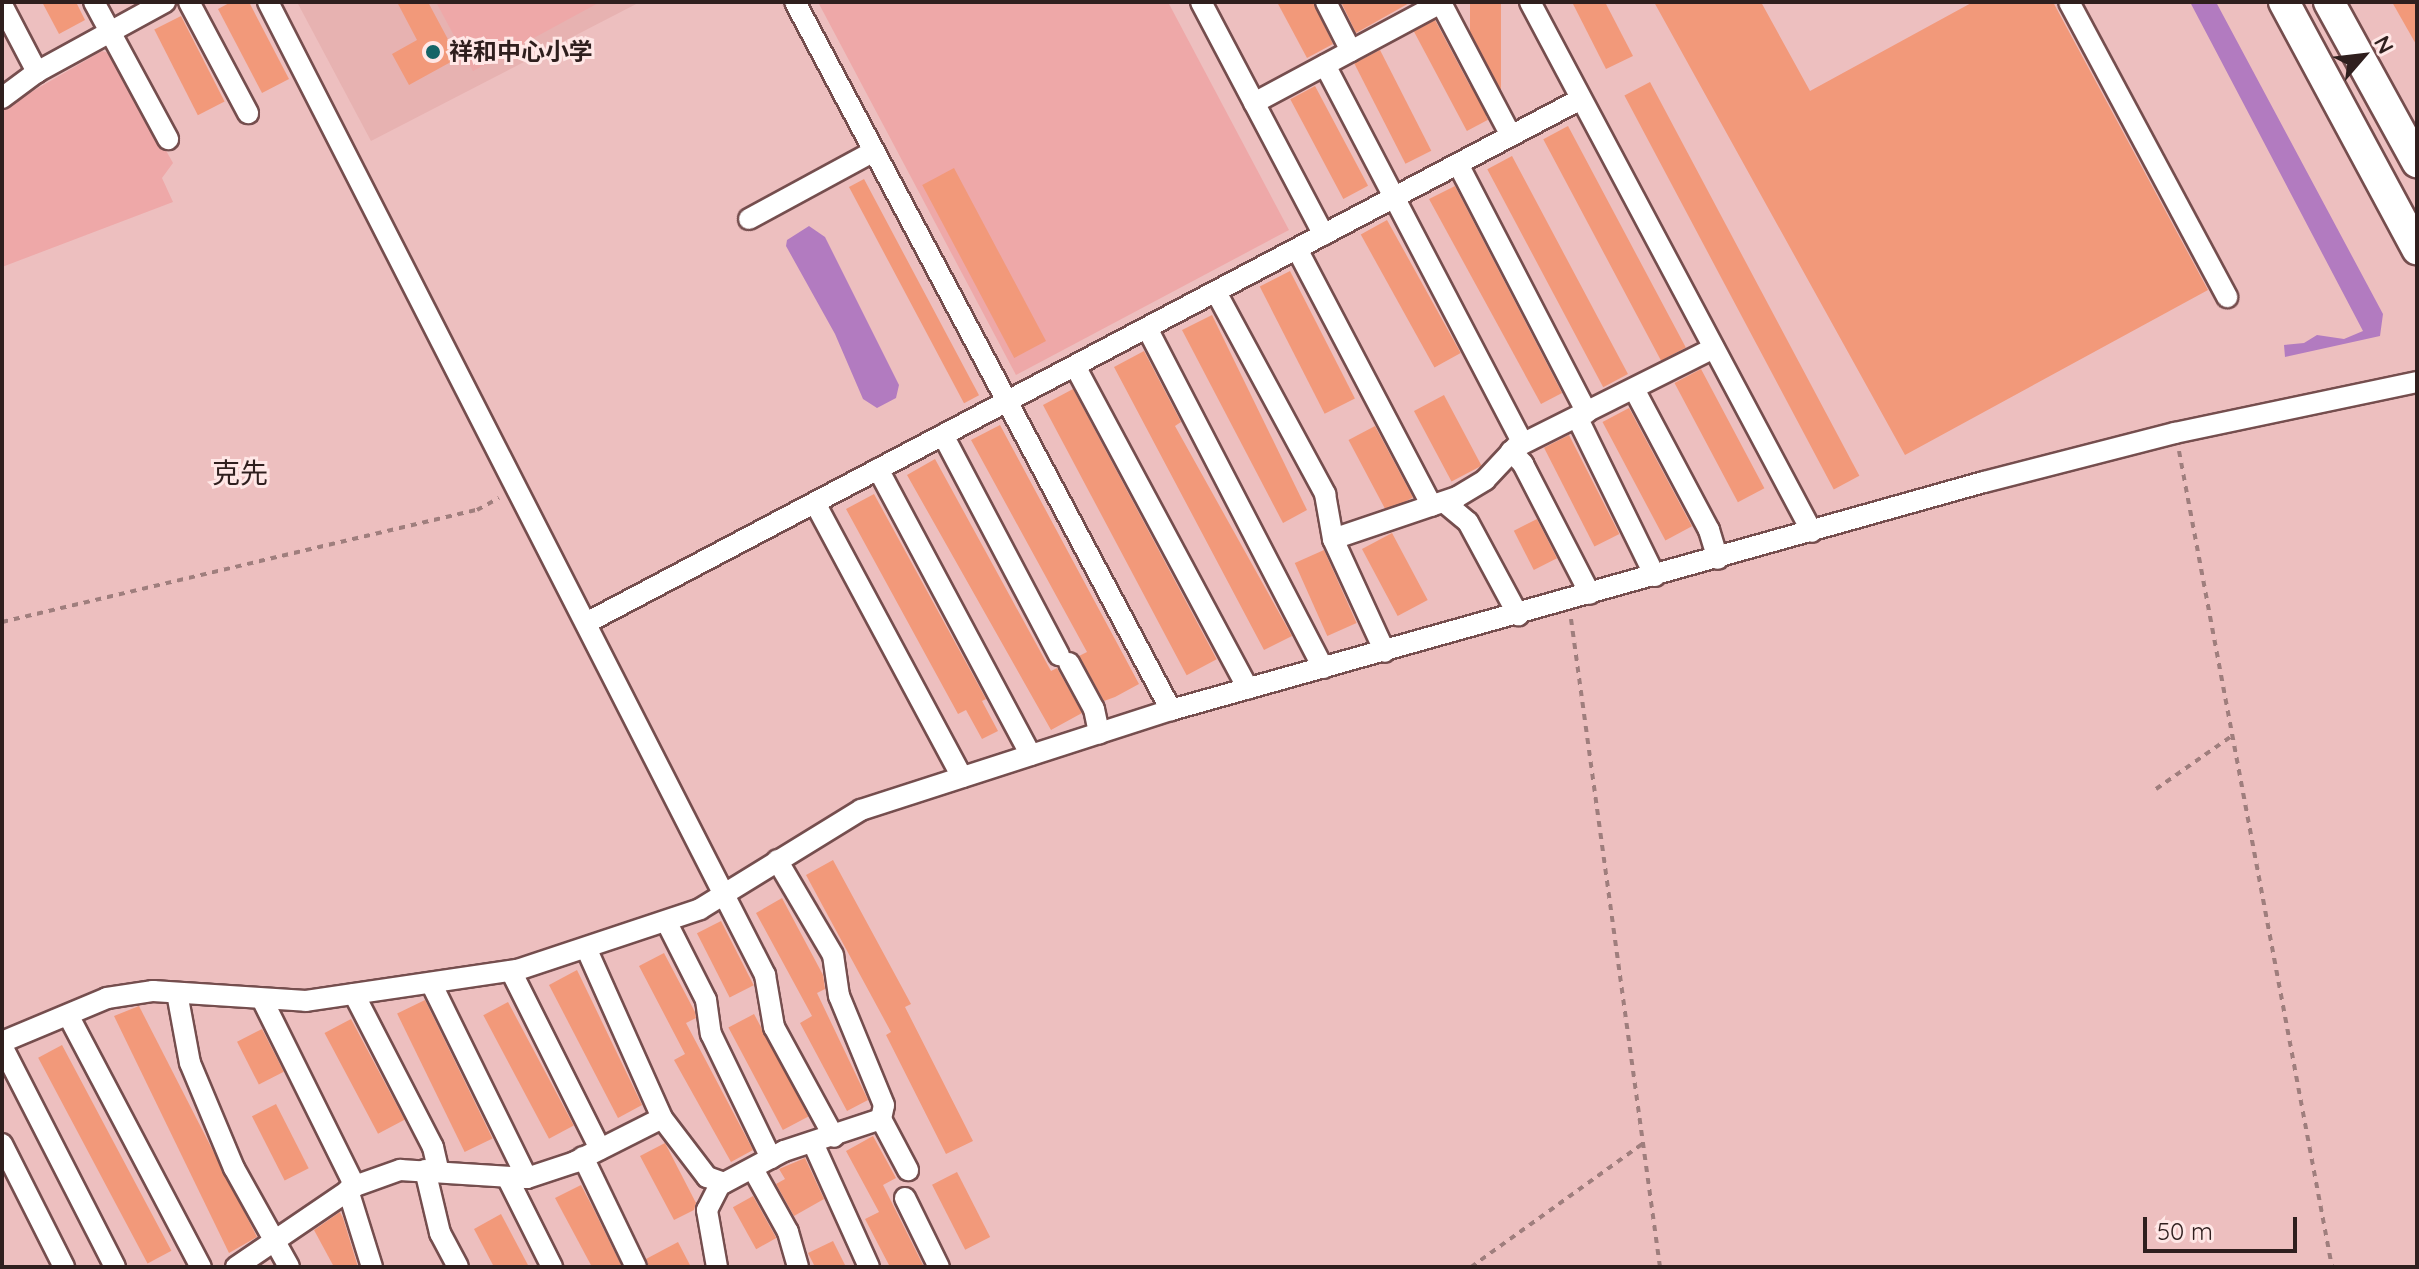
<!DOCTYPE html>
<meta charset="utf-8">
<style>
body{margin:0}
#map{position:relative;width:2419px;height:1269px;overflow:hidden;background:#edbfbf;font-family:Quicksand,"Noto Sans SC",sans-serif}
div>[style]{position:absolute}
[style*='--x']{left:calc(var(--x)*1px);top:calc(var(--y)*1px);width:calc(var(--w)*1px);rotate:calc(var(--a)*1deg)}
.built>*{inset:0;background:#e7b2b1}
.green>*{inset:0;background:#eea8a8}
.water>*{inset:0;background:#b27bc0}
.building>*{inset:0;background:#f2997a;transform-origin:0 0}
.path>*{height:4px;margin-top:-2px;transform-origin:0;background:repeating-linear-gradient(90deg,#9f7e7d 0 6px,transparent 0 12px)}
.roads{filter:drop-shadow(2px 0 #754e4e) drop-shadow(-2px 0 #754e4e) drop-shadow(0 2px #754e4e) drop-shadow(0 -2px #754e4e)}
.minor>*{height:20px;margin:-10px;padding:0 10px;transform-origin:10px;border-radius:10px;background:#fff}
.highway>*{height:30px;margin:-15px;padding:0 15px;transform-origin:15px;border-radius:15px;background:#fff}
.dots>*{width:22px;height:22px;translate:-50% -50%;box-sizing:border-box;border:4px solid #ffe7e6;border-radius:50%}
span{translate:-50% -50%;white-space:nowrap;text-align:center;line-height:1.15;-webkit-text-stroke:6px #ffe7e6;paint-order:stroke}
.poi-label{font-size:24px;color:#2f1f1e;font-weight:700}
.left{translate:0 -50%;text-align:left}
.quarter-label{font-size:28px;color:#2f1f1e}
.frame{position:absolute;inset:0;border:4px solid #2f1f1e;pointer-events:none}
.north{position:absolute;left:2323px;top:16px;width:80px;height:80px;-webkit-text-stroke:6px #ffe7e6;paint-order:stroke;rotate:62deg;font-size:22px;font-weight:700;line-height:32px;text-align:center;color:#2f1f1e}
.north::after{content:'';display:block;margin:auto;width:28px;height:36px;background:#2f1f1e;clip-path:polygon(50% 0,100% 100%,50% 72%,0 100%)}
.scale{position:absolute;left:2143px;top:1217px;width:154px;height:36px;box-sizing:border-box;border:4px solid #2f1f1e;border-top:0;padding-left:10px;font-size:24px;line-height:28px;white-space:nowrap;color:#2f1f1e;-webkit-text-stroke:6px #ffe7e6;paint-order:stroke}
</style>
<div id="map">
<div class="built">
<div style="clip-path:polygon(297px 2px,640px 2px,371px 141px)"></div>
</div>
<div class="green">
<div style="clip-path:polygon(436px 2px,600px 2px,473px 71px)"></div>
<div style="clip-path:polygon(818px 2px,1168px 2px,1289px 230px,1016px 375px)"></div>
<div style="clip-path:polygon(102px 51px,112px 54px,173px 163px,162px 178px,173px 202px,2px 267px,2px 109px)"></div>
</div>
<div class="water">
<div style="clip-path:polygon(2190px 2px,2216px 2px,2383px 314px,2380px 336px,2285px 357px,2284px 345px,2304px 343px,2317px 335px,2344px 339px,2363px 331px)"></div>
<div style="clip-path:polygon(809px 226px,825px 237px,899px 385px,896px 398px,877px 408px,863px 399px,835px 334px,786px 246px,787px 240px)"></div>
</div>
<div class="building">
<div style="clip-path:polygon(42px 2px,76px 2px,85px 20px,59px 34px)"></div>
<div style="clip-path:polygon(231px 2px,249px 2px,289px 79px,262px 93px,218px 9px)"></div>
<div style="clip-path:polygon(397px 2px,428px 2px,458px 58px,409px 85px,392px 54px,417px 40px)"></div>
<div style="clip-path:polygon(1277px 2px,1313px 2px,1333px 44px,1307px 58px)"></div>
<div style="clip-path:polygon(1341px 2px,1411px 2px,1356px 33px)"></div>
<div style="left:1470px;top:2px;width:31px;height:114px"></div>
<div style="clip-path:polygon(1572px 2px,1605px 2px,1633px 56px,1606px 69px)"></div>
<div style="clip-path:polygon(1654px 2px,1761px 2px,1810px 91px,1973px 2px,2053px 2px,2208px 290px,1905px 455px)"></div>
<div style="clip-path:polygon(2392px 2px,2417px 2px,2417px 46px)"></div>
<div style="left:181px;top:16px;width:96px;height:30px;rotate:63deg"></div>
<div style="left:1435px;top:20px;width:113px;height:24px;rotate:62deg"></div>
<div style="left:1380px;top:50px;width:113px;height:29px;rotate:63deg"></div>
<div style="left:1650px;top:82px;width:446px;height:29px;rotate:62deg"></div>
<div style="left:1315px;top:86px;width:113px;height:28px;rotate:62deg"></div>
<div style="left:1568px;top:126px;width:251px;height:28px;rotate:62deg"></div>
<div style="left:1512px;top:156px;width:247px;height:28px;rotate:62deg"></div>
<div style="left:954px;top:168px;width:196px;height:36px;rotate:62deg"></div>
<div style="left:864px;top:179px;width:245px;height:17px;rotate:62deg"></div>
<div style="clip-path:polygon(1455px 186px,1562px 393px,1541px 404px,1429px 199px)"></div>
<div style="left:1387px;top:220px;width:152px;height:30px;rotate:61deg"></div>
<div style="left:1290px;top:271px;width:143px;height:34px;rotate:63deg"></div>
<div style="clip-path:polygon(1212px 315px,1307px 510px,1283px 523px,1182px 330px)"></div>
<div style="clip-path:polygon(1144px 351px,1181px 422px,1175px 426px,1292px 636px,1264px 650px,1114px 367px)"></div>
<div style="left:1701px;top:369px;width:135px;height:30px;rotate:62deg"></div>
<div style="left:1073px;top:389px;width:306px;height:34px;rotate:62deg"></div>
<div style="left:1444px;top:395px;width:80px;height:34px;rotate:62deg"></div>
<div style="left:1629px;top:408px;width:134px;height:30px;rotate:62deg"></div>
<div style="clip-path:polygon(1000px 425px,1139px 684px,1115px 697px,1104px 701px,1079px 656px,1087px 652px,971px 440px)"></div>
<div style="left:1375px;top:426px;width:81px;height:30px;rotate:62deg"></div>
<div style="left:1569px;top:435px;width:111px;height:28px;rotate:63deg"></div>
<div style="clip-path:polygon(935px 459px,1051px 671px,1057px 668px,1082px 713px,1051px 730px,907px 475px)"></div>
<div style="clip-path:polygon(874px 494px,986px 699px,982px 701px,998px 731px,982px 739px,966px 710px,958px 714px,846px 509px)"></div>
<div style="left:1537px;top:519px;width:44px;height:26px;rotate:63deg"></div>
<div style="left:1392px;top:533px;width:76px;height:34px;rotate:62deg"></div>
<div style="left:1324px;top:550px;width:80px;height:32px;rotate:66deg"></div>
<div style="clip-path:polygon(833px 860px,911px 1004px,905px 1007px,973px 1141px,946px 1154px,886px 1035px,891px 1032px,806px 875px)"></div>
<div style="clip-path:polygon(782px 898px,823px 975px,825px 989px,817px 993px,868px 1100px,847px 1111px,800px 1023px,812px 1016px,756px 913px)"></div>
<div style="left:721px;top:921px;width:72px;height:27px;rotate:63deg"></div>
<div style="clip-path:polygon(664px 953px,695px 1012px,696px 1018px,686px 1023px,753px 1150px,731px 1162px,674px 1060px,685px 1054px,639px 966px)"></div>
<div style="clip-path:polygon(577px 970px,642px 1105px,618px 1118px,549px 985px)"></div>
<div style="left:425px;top:1000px;width:154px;height:31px;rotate:64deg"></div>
<div style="left:508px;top:1002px;width:140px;height:28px;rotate:62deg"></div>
<div style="clip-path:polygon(139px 1006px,257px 1237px,229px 1253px,114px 1016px)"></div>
<div style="left:754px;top:1014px;width:116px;height:29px;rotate:62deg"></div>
<div style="left:351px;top:1019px;width:114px;height:30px;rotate:62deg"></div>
<div style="left:262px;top:1029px;width:48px;height:28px;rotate:63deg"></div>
<div style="left:62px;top:1045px;width:233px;height:27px;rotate:62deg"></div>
<div style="left:276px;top:1104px;width:72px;height:27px;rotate:63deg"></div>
<div style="clip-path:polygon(873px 1136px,896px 1178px,883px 1185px,924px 1267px,890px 1267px,865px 1219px,879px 1212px,846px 1151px)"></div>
<div style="clip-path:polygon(665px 1143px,696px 1203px,694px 1210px,674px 1220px,640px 1156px)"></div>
<div style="clip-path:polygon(805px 1158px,824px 1199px,794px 1216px,776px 1184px,785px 1179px,779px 1169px)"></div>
<div style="left:957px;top:1172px;width:73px;height:28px;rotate:63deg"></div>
<div style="clip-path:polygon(581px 1185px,592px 1206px,622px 1267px,592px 1267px,555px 1198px)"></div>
<div style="left:753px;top:1196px;width:48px;height:23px;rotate:61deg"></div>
<div style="clip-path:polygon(340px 1212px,343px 1218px,358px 1267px,334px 1267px,314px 1230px)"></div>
<div style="clip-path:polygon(501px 1214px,529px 1267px,494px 1267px,474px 1229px)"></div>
<div style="clip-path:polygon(833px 1241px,846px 1267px,815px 1267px,808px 1253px)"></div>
<div style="clip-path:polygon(678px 1242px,691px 1267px,649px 1267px,646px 1259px)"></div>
</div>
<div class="path">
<div style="--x:2179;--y:451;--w:830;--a:79.38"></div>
<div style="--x:1571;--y:619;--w:654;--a:82.18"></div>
<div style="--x:2;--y:622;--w:488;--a:-13.3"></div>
<div style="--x:477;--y:510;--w:25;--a:-29"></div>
<div style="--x:2156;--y:789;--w:94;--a:-35"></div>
<div style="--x:1471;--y:1267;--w:214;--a:-35.7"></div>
</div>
<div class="roads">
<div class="minor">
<div style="--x:94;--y:2;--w:156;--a:61.6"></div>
<div style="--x:189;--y:2;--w:126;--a:62"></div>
<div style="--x:268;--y:2;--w:1093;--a:62.94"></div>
<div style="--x:765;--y:975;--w:53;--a:80.2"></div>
<div style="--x:774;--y:1027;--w:125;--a:61.4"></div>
<div style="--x:795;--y:2;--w:802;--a:62.03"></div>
<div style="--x:1201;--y:2;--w:263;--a:62.2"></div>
<div style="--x:1326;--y:2;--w:55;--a:63"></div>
<div style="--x:1530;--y:2;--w:600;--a:61.98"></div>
<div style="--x:2069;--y:2;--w:335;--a:61.8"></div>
<div style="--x:1441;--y:3;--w:150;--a:62.2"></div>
<div style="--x:2;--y:5;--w:76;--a:62.4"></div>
<div style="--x:1325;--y:65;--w:427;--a:62.4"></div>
<div style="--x:2;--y:98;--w:44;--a:-36.6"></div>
<div style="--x:37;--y:72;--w:146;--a:-28.7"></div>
<div style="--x:1254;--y:103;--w:213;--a:-28.2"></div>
<div style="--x:1458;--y:164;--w:280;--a:62.6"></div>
<div style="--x:749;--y:219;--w:142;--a:-28.5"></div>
<div style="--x:1297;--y:249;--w:290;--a:62.3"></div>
<div style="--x:1216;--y:292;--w:230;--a:61.6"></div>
<div style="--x:1325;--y:494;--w:46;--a:79.9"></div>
<div style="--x:1333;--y:539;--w:124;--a:65.3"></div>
<div style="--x:1147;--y:328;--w:383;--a:62.6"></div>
<div style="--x:1075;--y:366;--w:366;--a:61.8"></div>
<div style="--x:1634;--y:389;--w:160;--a:62"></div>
<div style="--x:1709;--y:530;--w:30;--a:73"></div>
<div style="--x:1577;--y:417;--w:177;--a:63.9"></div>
<div style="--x:943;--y:435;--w:249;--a:62.2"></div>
<div style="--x:1511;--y:451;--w:18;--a:47"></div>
<div style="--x:1523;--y:464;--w:146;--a:62.7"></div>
<div style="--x:878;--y:469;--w:324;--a:61.9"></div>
<div style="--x:1444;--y:502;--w:31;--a:40"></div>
<div style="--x:1468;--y:522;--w:106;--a:61.7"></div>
<div style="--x:815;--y:503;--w:311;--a:61.8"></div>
<div style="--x:1333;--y:539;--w:131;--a:-18.7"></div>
<div style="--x:1457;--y:497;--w:33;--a:-31"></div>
<div style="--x:1485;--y:480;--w:45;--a:-46.8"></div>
<div style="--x:1516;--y:447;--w:221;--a:-26.6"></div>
<div style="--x:588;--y:622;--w:1122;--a:-27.78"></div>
<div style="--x:1069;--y:663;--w:52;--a:61.5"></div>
<div style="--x:1094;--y:709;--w:25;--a:78"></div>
<div style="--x:667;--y:923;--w:86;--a:63.1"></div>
<div style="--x:706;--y:1000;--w:34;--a:82"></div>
<div style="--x:711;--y:1034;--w:138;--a:64.2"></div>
<div style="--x:587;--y:950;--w:184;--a:65.9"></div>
<div style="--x:662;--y:1118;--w:74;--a:52.7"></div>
<div style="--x:707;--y:1177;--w:18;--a:19"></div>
<div style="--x:724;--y:1183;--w:68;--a:-28.1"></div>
<div style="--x:784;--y:1151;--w:102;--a:-18.3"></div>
<div style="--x:881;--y:1119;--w:14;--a:-78"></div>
<div style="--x:884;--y:1105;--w:118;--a:-112.4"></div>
<div style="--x:839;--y:996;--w:41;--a:-98.3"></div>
<div style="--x:833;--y:955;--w:110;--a:-120.5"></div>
<div style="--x:511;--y:971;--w:199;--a:63.4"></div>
<div style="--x:431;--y:983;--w:217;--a:63.8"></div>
<div style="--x:177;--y:993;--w:71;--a:79.5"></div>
<div style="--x:190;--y:1063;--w:114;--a:67.3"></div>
<div style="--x:234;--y:1168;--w:113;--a:60.9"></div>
<div style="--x:354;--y:994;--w:172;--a:62.7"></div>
<div style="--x:433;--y:1147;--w:23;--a:77"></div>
<div style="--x:262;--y:999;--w:209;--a:63.6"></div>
<div style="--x:68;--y:1015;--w:285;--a:62.2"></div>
<div style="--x:2;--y:1042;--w:114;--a:-22.7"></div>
<div style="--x:107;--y:998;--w:47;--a:-8.7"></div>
<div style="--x:153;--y:991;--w:153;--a:3.7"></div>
<div style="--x:306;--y:1001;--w:213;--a:-8.4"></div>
<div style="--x:517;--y:970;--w:193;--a:-18.4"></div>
<div style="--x:700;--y:909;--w:189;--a:-31.6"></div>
<div style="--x:861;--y:810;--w:326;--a:-17.9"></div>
<div style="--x:1171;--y:710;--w:844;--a:-15.67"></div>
<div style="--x:1984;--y:482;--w:197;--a:-14.4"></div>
<div style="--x:2175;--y:433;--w:247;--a:-11.9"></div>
<div style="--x:2;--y:1046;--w:248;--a:62.9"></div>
<div style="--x:881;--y:1119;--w:58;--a:62.1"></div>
<div style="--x:813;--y:1143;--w:136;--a:65.7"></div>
<div style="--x:2;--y:1144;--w:138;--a:63.2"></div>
<div style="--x:583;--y:1157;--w:122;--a:64.3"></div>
<div style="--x:753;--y:1169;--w:72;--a:60.9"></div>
<div style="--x:788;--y:1232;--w:36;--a:74"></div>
<div style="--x:425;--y:1170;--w:65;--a:76.6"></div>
<div style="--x:440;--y:1233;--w:38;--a:62"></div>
<div style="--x:507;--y:1177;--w:101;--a:63.4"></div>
<div style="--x:348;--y:1190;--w:81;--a:72.7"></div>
<div style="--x:905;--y:1198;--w:77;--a:63.8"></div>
<div style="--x:236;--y:1267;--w:144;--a:-34.2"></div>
<div style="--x:355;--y:1186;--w:48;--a:-19.6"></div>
<div style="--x:400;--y:1170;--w:127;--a:3.6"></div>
<div style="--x:527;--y:1178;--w:51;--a:-18.4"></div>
<div style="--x:575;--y:1162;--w:97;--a:-26.8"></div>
<div style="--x:717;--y:1267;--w:58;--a:-100"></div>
<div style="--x:707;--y:1210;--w:31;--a:-63"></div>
</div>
<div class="highway">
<div style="--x:2284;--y:2;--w:281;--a:61.7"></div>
<div style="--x:2329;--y:2;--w:183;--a:61.2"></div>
</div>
</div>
<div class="dots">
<div style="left:433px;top:52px;background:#146467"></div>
</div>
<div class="poi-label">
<span class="left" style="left:449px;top:52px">祥和中心小学</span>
</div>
<div class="quarter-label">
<span style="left:240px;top:473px">克先</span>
</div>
<div class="frame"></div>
<div class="north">N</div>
<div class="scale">50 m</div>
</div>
